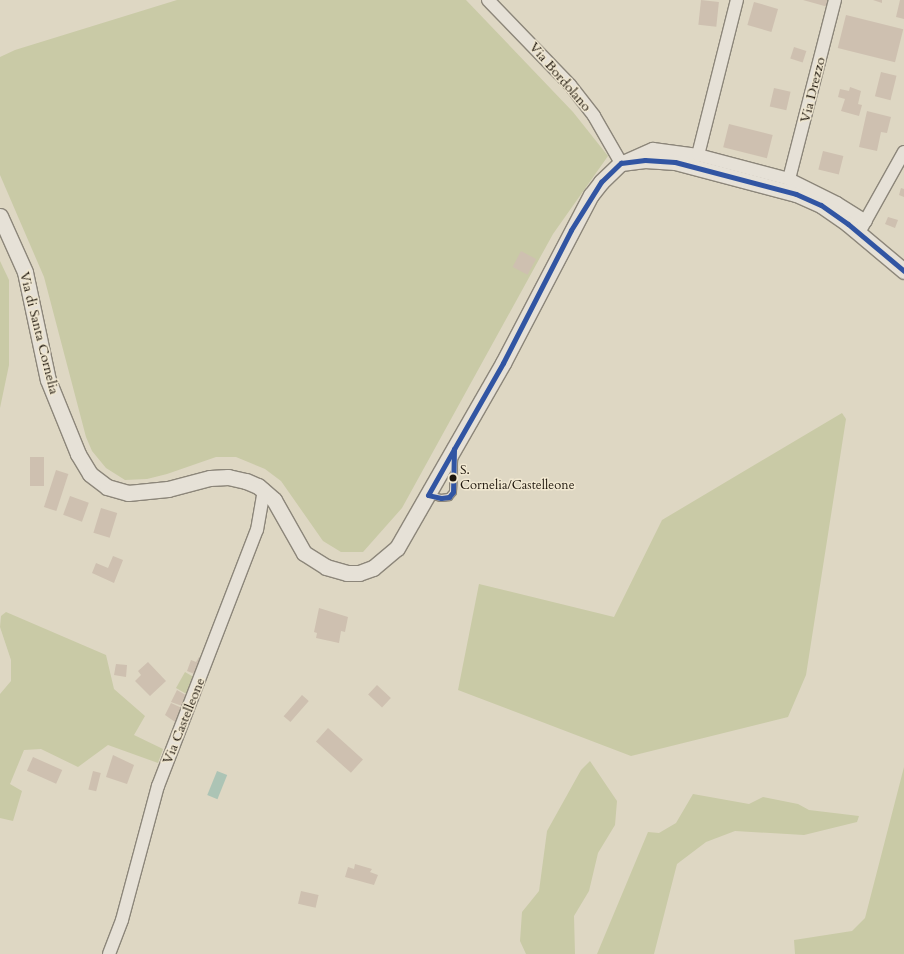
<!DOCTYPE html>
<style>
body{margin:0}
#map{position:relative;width:904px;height:954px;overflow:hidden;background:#ded7c3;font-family:Cardo,serif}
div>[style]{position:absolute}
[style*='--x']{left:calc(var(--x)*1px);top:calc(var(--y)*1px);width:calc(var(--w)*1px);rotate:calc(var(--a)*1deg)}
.green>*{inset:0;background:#c9caa6}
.water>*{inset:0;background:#acc4b5;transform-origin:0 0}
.building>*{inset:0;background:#cec0b0;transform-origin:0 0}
.roads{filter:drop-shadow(1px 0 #8c867a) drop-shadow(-1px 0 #8c867a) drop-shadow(0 1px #8c867a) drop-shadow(0 -1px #8c867a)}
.service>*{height:6px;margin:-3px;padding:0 3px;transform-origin:3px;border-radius:3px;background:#e6e1d7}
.minor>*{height:12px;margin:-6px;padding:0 6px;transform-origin:6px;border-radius:6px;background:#e6e1d7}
.tertiary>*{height:15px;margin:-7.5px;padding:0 7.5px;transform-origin:7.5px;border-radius:7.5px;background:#e6e1d7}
.bus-1>*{height:5px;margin:-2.5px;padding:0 2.5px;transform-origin:2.5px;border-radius:2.5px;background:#3155a3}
.dots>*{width:11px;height:11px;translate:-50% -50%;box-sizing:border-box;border:2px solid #f1e8d1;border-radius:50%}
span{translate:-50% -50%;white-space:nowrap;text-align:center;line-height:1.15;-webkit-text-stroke:3px #f1e8d1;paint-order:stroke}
.bus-label{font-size:13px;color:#1d150b}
.left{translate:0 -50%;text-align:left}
.street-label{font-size:14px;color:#1d150b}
</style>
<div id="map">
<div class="green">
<div style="clip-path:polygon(177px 0,466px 0,573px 112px,608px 156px,553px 234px,402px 508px,363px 552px,341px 552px,323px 541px,281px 481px,265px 469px,236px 457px,216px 457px,167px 474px,147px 479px,125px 480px,106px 468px,92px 451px,86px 437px,44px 277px,0 175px,0 57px,15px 50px)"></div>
<div style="clip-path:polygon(0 261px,9px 280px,9px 365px,0 408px)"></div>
<div style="clip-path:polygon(842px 413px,846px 419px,806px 675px,788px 717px,631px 756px,458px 690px,479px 584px,614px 617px,662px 520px)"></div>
<div style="clip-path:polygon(6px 612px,106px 655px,114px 689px,145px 716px,134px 735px,163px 749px,158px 763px,108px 745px,78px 767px,41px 749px,24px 750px,10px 784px,22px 791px,13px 821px,0 818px,0 694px,11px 681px,11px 660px,0 627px,1px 616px)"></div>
<div style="clip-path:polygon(185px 672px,197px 679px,190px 696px,176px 688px)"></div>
<div style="clip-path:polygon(590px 761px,617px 801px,615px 825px,598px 853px,589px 891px,574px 916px,575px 954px,526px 954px,520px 941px,522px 912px,539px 891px,547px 831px,581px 770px)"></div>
<div style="clip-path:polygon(904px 767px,904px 954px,795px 954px,794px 940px,852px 931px,865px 918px)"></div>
<div style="clip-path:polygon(693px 794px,749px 804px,763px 797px,798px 804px,809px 810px,859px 816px,857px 822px,804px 835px,735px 831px,706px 842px,677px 864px,654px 954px,597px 954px,648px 832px,659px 833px,676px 823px)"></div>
</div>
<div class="water">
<div style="left:217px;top:771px;width:11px;height:26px;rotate:22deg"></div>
</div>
<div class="building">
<div style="left:701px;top:0;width:18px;height:25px;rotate:6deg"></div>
<div style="clip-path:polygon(803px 0,830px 0,828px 7px)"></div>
<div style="clip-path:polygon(873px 0,882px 0,882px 3px)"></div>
<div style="clip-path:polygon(900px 0,904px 0,904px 19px,896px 17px)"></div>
<div style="left:754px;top:2px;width:25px;height:24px;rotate:16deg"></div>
<div style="left:846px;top:15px;width:59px;height:34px;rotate:14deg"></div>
<div style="left:794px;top:47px;width:13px;height:12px;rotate:18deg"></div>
<div style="left:881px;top:72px;width:16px;height:25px;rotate:14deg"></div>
<div style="clip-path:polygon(850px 87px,861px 91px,858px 104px,862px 105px,859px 116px,841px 111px,845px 99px,838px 97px,840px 89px,849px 91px)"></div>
<div style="left:774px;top:88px;width:17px;height:19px;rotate:13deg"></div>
<div style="clip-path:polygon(867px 111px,891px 117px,887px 133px,881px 132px,877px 151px,859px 147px)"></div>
<div style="left:729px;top:124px;width:45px;height:24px;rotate:14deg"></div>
<div style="left:823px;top:151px;width:21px;height:19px;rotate:14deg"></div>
<div style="clip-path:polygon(901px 188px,904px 189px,904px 197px,899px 195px)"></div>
<div style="clip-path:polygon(888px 217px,898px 220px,895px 228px,885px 224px)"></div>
<div style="left:521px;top:251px;width:17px;height:18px;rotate:28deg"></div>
<div style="left:30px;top:457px;width:14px;height:29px"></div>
<div style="left:56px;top:470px;width:13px;height:39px;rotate:18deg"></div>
<div style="left:70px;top:496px;width:20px;height:20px;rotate:20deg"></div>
<div style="left:101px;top:508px;width:17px;height:26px;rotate:17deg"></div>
<div style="clip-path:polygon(113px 556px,123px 560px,114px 583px,92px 573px,96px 563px,108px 568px)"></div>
<div style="clip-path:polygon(319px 608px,348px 617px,345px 632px,341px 631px,339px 643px,316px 638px,317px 633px,314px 632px)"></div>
<div style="clip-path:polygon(199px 657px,205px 659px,197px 675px,187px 671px,191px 660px,196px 662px)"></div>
<div style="clip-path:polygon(148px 662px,166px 681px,150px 696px,135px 681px,141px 675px,138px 671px)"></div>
<div style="clip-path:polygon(116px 664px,127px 665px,126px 677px,114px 675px)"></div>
<div style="left:377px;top:685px;width:19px;height:13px;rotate:43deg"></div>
<div style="clip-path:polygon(177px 690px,189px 697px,185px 707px,171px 702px)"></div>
<div style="left:302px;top:695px;width:9px;height:28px;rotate:41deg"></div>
<div style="clip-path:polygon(171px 703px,184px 709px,178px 724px,165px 715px)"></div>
<div style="left:328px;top:728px;width:47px;height:18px;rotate:42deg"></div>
<div style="clip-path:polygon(113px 755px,134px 765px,127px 784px,106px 777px)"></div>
<div style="left:33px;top:757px;width:32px;height:15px;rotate:24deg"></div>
<div style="left:93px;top:771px;width:8px;height:19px;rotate:14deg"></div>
<div style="clip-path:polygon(355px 864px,372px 869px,370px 872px,378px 875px,374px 885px,345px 877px,348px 867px,354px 869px)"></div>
<div style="left:301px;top:891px;width:18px;height:13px;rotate:13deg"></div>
</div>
<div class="roads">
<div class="service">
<div style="--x:428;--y:495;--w:13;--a:13"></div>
<div style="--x:441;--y:498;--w:8;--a:-7"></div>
<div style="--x:449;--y:497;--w:6;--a:-51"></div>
<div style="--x:453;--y:492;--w:38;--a:-88"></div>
</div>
<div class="minor">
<div style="--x:488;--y:0;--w:118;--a:46"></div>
<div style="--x:570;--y:85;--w:39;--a:52"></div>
<div style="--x:594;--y:116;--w:54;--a:60.1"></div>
<div style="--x:621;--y:163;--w:35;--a:-24"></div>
<div style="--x:653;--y:149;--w:45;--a:7.6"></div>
<div style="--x:698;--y:155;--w:94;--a:14.8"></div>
<div style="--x:789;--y:179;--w:54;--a:26.6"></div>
<div style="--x:837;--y:203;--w:34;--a:32"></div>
<div style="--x:698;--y:155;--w:160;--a:-75.9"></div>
<div style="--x:789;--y:179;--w:185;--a:-75.6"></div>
<div style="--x:862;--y:227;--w:86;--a:-60.8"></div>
<div style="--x:109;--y:954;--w:36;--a:-69"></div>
<div style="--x:122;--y:920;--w:139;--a:-75"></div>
<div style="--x:158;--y:786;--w:274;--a:-68.9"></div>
<div style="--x:257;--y:530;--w:41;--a:-80.1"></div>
</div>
<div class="tertiary">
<div style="--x:0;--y:216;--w:61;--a:65.9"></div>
<div style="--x:25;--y:272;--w:110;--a:78"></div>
<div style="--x:48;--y:380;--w:80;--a:67.9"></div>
<div style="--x:78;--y:454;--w:23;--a:59"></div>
<div style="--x:90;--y:474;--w:21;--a:37"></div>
<div style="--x:107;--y:487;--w:22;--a:16"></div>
<div style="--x:128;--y:493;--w:40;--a:-5.7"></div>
<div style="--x:168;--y:489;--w:43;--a:-14.7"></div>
<div style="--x:210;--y:478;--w:18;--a:-3"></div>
<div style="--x:228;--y:477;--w:18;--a:13"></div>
<div style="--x:246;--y:481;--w:13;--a:23"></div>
<div style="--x:258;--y:486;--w:21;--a:41"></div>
<div style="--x:274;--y:500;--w:61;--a:60.5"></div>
<div style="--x:304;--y:553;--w:26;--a:32"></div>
<div style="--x:326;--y:567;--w:22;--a:16"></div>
<div style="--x:347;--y:573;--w:12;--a:0"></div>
<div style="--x:359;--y:573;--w:15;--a:-20"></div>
<div style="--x:373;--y:568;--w:31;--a:-40"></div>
<div style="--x:397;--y:548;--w:213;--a:-60.2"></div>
<div style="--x:503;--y:363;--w:190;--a:-62.4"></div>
<div style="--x:591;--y:195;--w:16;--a:-52"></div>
<div style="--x:601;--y:182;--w:28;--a:-44"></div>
<div style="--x:621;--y:163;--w:24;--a:-7"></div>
<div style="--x:645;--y:160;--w:30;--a:4"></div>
<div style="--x:675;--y:162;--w:125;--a:14.8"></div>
<div style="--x:796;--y:194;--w:27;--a:24"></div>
<div style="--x:821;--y:205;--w:33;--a:35"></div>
<div style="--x:848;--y:224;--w:73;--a:40"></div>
</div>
</div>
<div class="bus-1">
<div style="--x:454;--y:449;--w:43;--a:91.3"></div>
<div style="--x:453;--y:492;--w:6;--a:129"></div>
<div style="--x:449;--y:497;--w:8;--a:173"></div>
<div style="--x:441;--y:498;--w:13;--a:-167"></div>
<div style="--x:428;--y:495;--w:53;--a:-60.5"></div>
<div style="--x:454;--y:449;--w:99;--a:-60.3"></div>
<div style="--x:503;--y:363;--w:149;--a:-62.9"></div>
<div style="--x:571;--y:230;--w:57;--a:-58"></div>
<div style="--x:601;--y:182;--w:28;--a:-44"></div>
<div style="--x:621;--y:163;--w:24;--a:-7"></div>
<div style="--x:645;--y:160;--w:30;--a:4"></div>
<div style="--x:675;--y:162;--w:125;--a:14.8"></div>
<div style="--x:796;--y:194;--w:27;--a:24"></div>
<div style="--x:821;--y:205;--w:33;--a:35"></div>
<div style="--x:848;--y:224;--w:73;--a:40"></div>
</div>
<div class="dots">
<div style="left:453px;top:478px;background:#1d150b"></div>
</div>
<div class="bus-label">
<span class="left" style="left:460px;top:478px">S.<br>Cornelia/Castelleone</span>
</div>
<div class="street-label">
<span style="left:560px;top:77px;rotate:49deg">Via Bordolano</span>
<span style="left:813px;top:90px;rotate:-76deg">Via Drezzo</span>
<span style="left:39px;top:333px;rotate:76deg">Via di Santa Cornelia</span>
<span style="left:184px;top:721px;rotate:-68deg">Via Castelleone</span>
</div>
</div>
